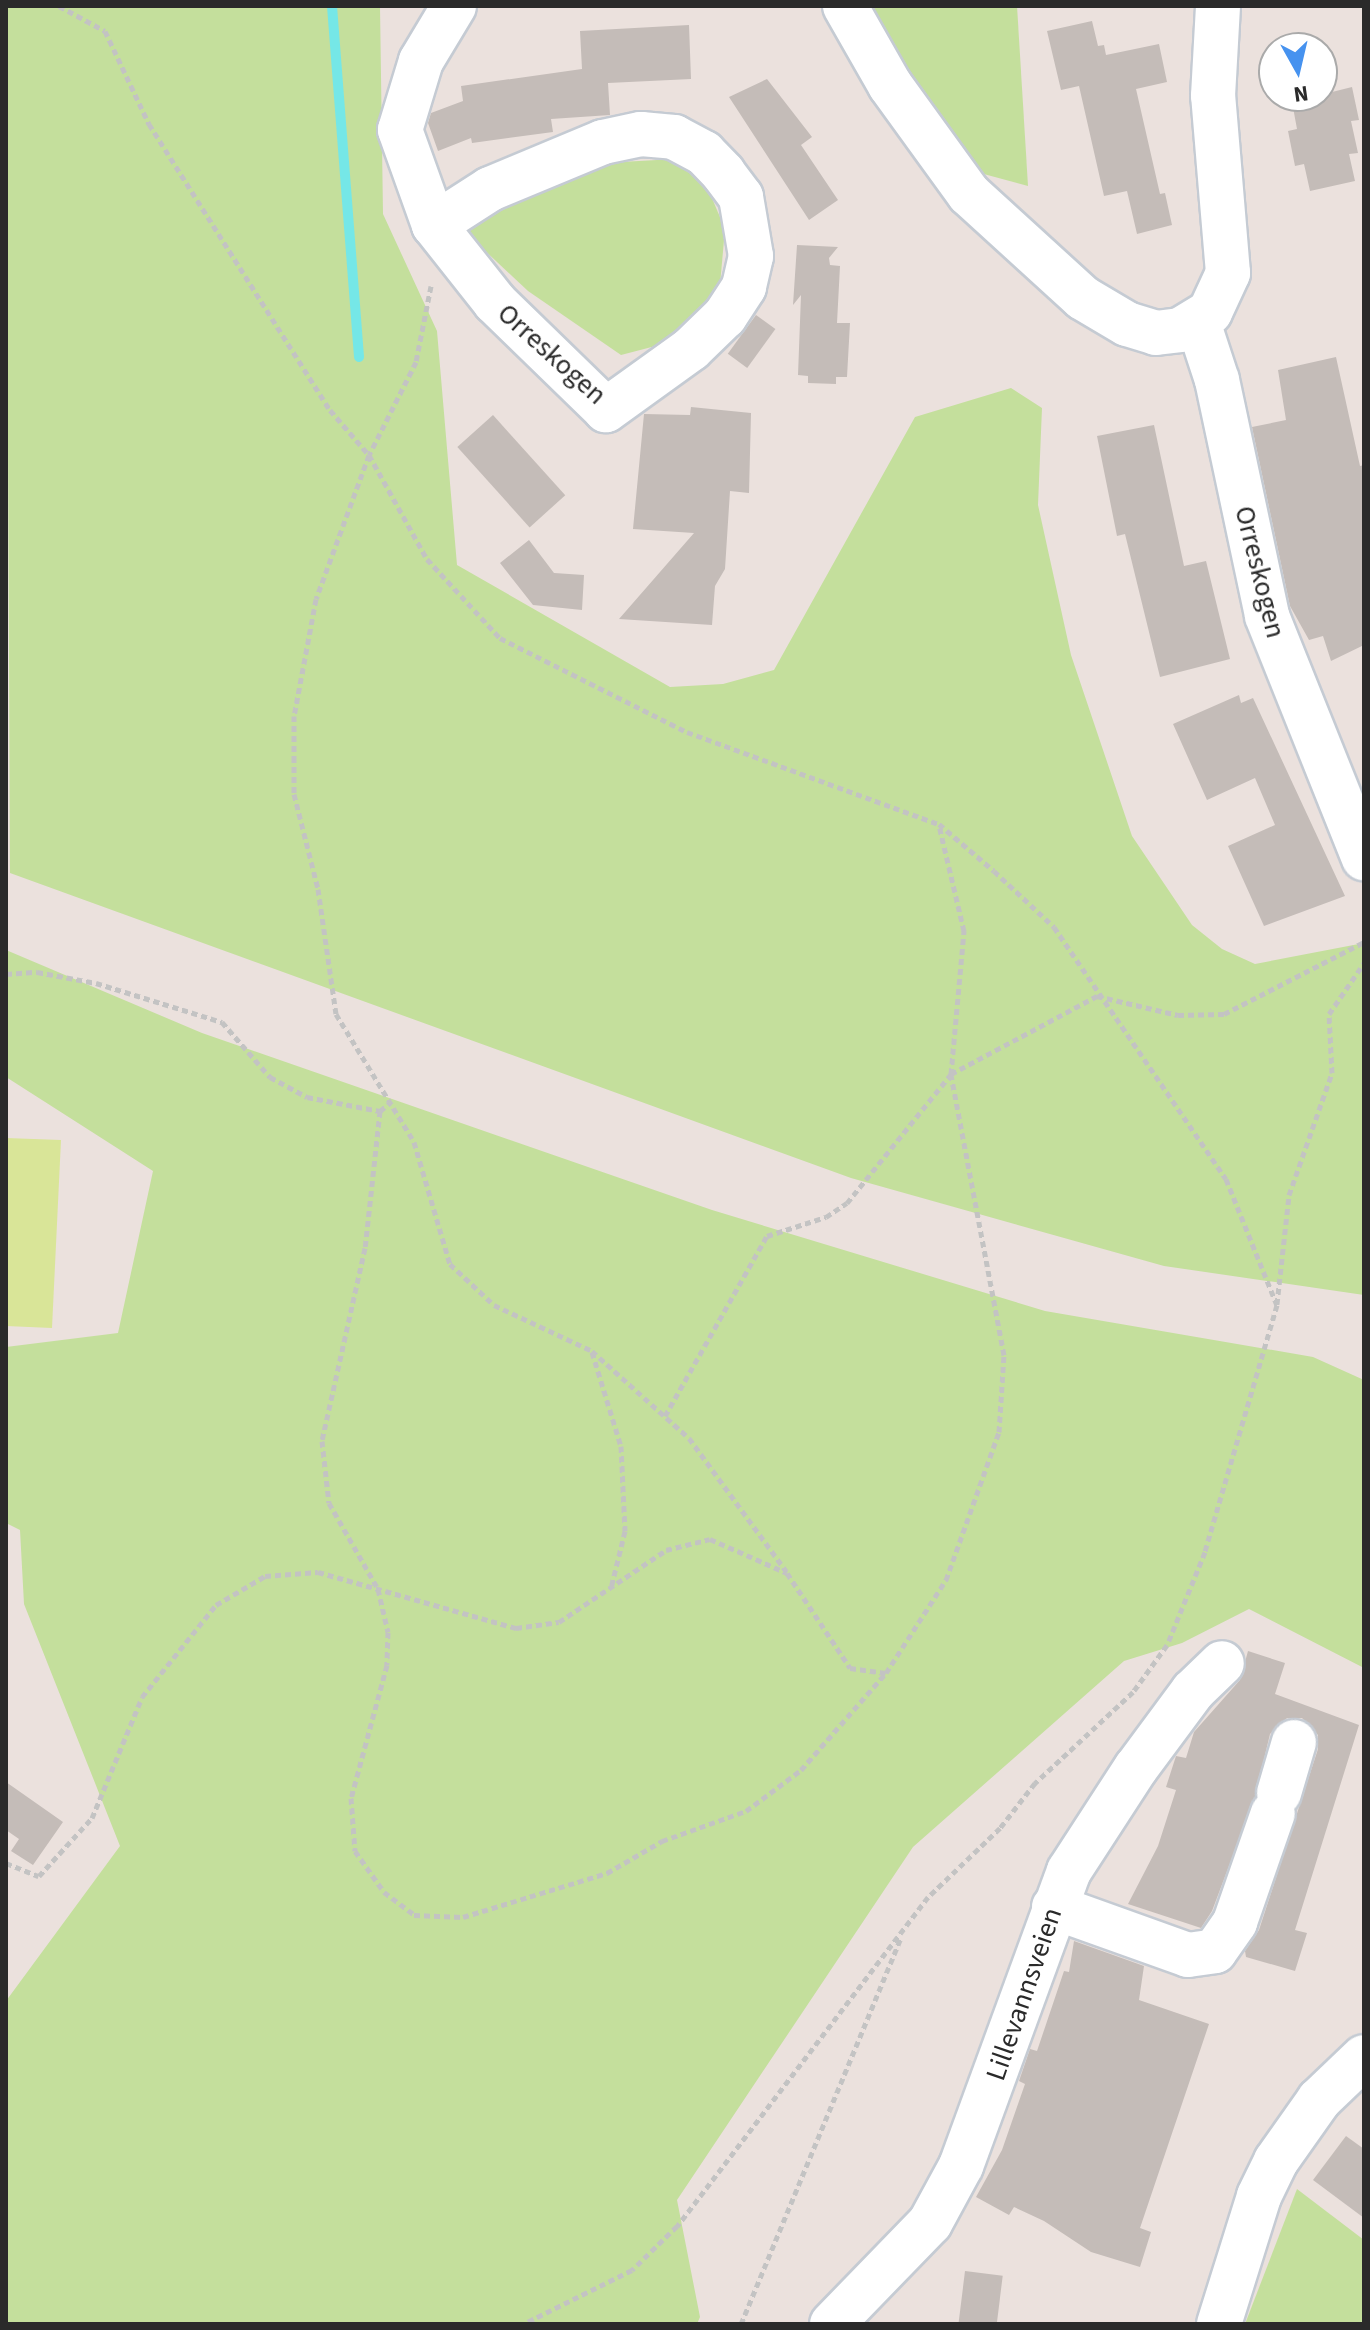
<!DOCTYPE html>
<style>
body{margin:0}
#map{position:relative;width:1370px;height:2330px;overflow:hidden;background:#ebe1dd;font-family:"Source Sans 3",sans-serif}
div>[style]{position:absolute}
[style*='--x']{left:calc(var(--x)*1px);top:calc(var(--y)*1px);width:calc(var(--w)*1px);rotate:calc(var(--a)*1deg)}
.green>*{inset:0;background:#c4df9c}
.pitch>*{inset:0;background:#d9e598}
.stream>*{height:10px;margin:-5px;padding:0 5px;transform-origin:5px;border-radius:5px;background:#75e7e7}
.building>*{inset:0;background:#c4bcb8;transform-origin:0 0}
.path>*{height:5px;margin-top:-2.5px;transform-origin:0;background:repeating-linear-gradient(90deg,#c3c3c3 0 6px,transparent 0 10px)}
.roads{filter:drop-shadow(2px 0 #c5cbd3) drop-shadow(-2px 0 #c5cbd3) drop-shadow(0 2px #c5cbd3) drop-shadow(0 -2px #c5cbd3)}
.minor>*{height:44px;margin:-22px;padding:0 22px;transform-origin:22px;border-radius:22px;background:#fff}
span{translate:-50% -50%;white-space:nowrap;text-align:center;line-height:1.15;-webkit-text-stroke:7px #fff;paint-order:stroke}
.street-label{font-size:28px;color:#2a2a2a}
.frame{position:absolute;inset:0;border:8px solid #2a2a2a;pointer-events:none}
.north{position:absolute;left:1258px;top:32px;width:80px;height:80px;box-sizing:border-box;background:#fff;border:2px solid #aaa;border-radius:50%;rotate:172deg;font-size:22px;font-weight:700;line-height:32px;text-align:center;color:#2a2a2a}
.north::after{content:'';display:block;margin:auto;width:28px;height:36px;background:#4692ef;clip-path:polygon(50% 0,100% 100%,50% 72%,0 100%)}
</style>
<div id="map">
<div class="green">
<div style="clip-path:polygon(6px 6px,380px 6px,383px 214px,437px 331px,457px 565px,670px 687px,723px 684px,774px 670px,915px 417px,1011px 388px,1042px 408px,1038px 505px,1071px 655px,1132px 836px,1192px 925px,1222px 949px,1255px 964px,1364px 943px,1364px 1295px,1164px 1266px,851px 1178px,10px 873px)"></div>
<div style="clip-path:polygon(865px 6px,1017px 6px,1028px 186px,980px 173px)"></div>
<div style="clip-path:polygon(675px 159px,706px 184px,725px 229px,719px 296px,667px 343px,621px 355px,528px 291px,465px 232px,510px 197px,603px 163px)"></div>
<div style="clip-path:polygon(6px 950px,202px 1033px,712px 1210px,1045px 1311px,1313px 1357px,1364px 1380px,1364px 1668px,1249px 1609px,1182px 1643px,1124px 1661px,913px 1847px,677px 2200px,700px 2317px,697px 2324px,6px 2324px,6px 2001px,120px 1846px,24px 1604px,20px 1530px,6px 1523px,6px 1347px,118px 1333px,153px 1171px,6px 1077px)"></div>
<div style="clip-path:polygon(1297px 2189px,1364px 2240px,1364px 2324px,1245px 2324px)"></div>
</div>
<div class="pitch">
<div style="clip-path:polygon(6px 1138px,61px 1140px,52px 1328px,6px 1326px)"></div>
</div>
<div class="stream">
<div style="--x:332;--y:6;--w:352;--a:85.6"></div>
</div>
<div class="building">
<div style="clip-path:polygon(1092px 21px,1098px 46px,1104px 45px,1106px 55px,1159px 44px,1167px 82px,1136px 89px,1160px 194px,1165px 193px,1172px 225px,1137px 234px,1127px 191px,1104px 196px,1079px 86px,1061px 90px,1047px 31px)"></div>
<div style="clip-path:polygon(689px 25px,691px 79px,608px 83px,610px 115px,551px 119px,553px 132px,472px 143px,471px 138px,438px 151px,428px 123px,431px 113px,463px 101px,461px 86px,582px 69px,580px 31px)"></div>
<div style="clip-path:polygon(767px 79px,812px 137px,801px 145px,838px 200px,809px 220px,729px 97px)"></div>
<div style="clip-path:polygon(1352px 87px,1359px 120px,1351px 121px,1358px 153px,1349px 154px,1355px 181px,1310px 191px,1304px 164px,1295px 166px,1288px 131px,1297px 129px,1292px 102px)"></div>
<div style="clip-path:polygon(797px 245px,838px 247px,829px 258px,830px 265px,840px 266px,837px 323px,850px 323px,847px 377px,836px 377px,836px 384px,808px 383px,808px 376px,798px 375px,801px 295px,793px 305px)"></div>
<div style="left:756px;top:315px;width:24px;height:48px;rotate:36deg"></div>
<div style="clip-path:polygon(1336px 357px,1360px 466px,1364px 465px,1364px 645px,1331px 661px,1323px 636px,1309px 640px,1290px 606px,1252px 427px,1286px 420px,1278px 370px)"></div>
<div style="clip-path:polygon(691px 407px,751px 413px,749px 493px,730px 491px,725px 569px,715px 586px,712px 625px,619px 619px,694px 533px,633px 529px,644px 414px,690px 415px)"></div>
<div style="left:493px;top:415px;width:108px;height:48px;rotate:48deg"></div>
<div style="clip-path:polygon(1154px 425px,1184px 566px,1206px 561px,1230px 659px,1160px 677px,1125px 534px,1117px 536px,1097px 436px)"></div>
<div style="clip-path:polygon(529px 540px,554px 573px,584px 575px,582px 610px,533px 605px,500px 563px)"></div>
<div style="clip-path:polygon(1239px 695px,1241px 703px,1253px 698px,1345px 896px,1264px 926px,1228px 846px,1275px 825px,1255px 778px,1207px 800px,1173px 724px)"></div>
<div style="clip-path:polygon(1248px 1651px,1285px 1663px,1275px 1694px,1359px 1725px,1295px 1930px,1307px 1933px,1295px 1971px,1246px 1957px,1245px 1951px,1259px 1930px,1318px 1749px,1318px 1735px,1302px 1718px,1287px 1718px,1270px 1734px,1255px 1797px,1212px 1911px,1201px 1928px,1128px 1904px,1158px 1846px,1176px 1790px,1166px 1787px,1176px 1756px,1186px 1758px,1194px 1732px,1240px 1680px)"></div>
<div style="clip-path:polygon(6px 1782px,63px 1822px,33px 1865px,11px 1851px,19px 1839px,6px 1830px)"></div>
<div style="clip-path:polygon(1074px 1941px,1144px 1966px,1139px 2000px,1209px 2024px,1140px 2228px,1151px 2232px,1140px 2267px,1091px 2252px,1044px 2221px,1014px 2207px,1009px 2215px,976px 2197px,1002px 2150px,1025px 2084px,1019px 2081px,1030px 2049px,1037px 2051px,1064px 1971px,1069px 1972px)"></div>
<div style="clip-path:polygon(1346px 2136px,1364px 2149px,1364px 2218px,1313px 2180px)"></div>
<div style="left:965px;top:2271px;width:38px;height:53px;rotate:7deg"></div>
</div>
<div class="path">
<div style="--x:59;--y:6;--w:52;--a:28.5"></div>
<div style="--x:105;--y:31;--w:103;--a:64.7"></div>
<div style="--x:149;--y:124;--w:338;--a:57.7"></div>
<div style="--x:330;--y:410;--w:60;--a:49.1"></div>
<div style="--x:369;--y:455;--w:119;--a:60.9"></div>
<div style="--x:427;--y:559;--w:108;--a:47.3"></div>
<div style="--x:500;--y:638;--w:209;--a:26.7"></div>
<div style="--x:687;--y:732;--w:268;--a:20.1"></div>
<div style="--x:939;--y:824;--w:72;--a:40.5"></div>
<div style="--x:994;--y:871;--w:82;--a:43"></div>
<div style="--x:1054;--y:927;--w:305;--a:55.7"></div>
<div style="--x:1226;--y:1179;--w:136;--a:68"></div>
<div style="--x:1277;--y:1305;--w:257;--a:106.3"></div>
<div style="--x:1205;--y:1552;--w:100;--a:112.2"></div>
<div style="--x:1167;--y:1645;--w:58;--a:125.9"></div>
<div style="--x:1133;--y:1692;--w:134;--a:137.1"></div>
<div style="--x:1035;--y:1783;--w:57;--a:127.9"></div>
<div style="--x:1000;--y:1828;--w:100;--a:136.2"></div>
<div style="--x:928;--y:1897;--w:414;--a:127.3"></div>
<div style="--x:677;--y:2226;--w:63;--a:135.6"></div>
<div style="--x:632;--y:2270;--w:122;--a:153.6"></div>
<div style="--x:431;--y:286;--w:77;--a:101.2"></div>
<div style="--x:416;--y:362;--w:104;--a:116.8"></div>
<div style="--x:369;--y:455;--w:153;--a:110.2"></div>
<div style="--x:316;--y:599;--w:119;--a:100.6"></div>
<div style="--x:294;--y:716;--w:78;--a:90"></div>
<div style="--x:294;--y:794;--w:98;--a:75.8"></div>
<div style="--x:318;--y:889;--w:126;--a:81.8"></div>
<div style="--x:336;--y:1014;--w:150;--a:58.6"></div>
<div style="--x:414;--y:1142;--w:127;--a:73.6"></div>
<div style="--x:450;--y:1264;--w:60;--a:43"></div>
<div style="--x:494;--y:1305;--w:108;--a:25.1"></div>
<div style="--x:592;--y:1351;--w:130;--a:41.9"></div>
<div style="--x:689;--y:1438;--w:165;--a:53.9"></div>
<div style="--x:6;--y:974;--w:31;--a:-4"></div>
<div style="--x:37;--y:972;--w:60;--a:10.6"></div>
<div style="--x:96;--y:983;--w:132;--a:17.2"></div>
<div style="--x:222;--y:1022;--w:73;--a:48.9"></div>
<div style="--x:270;--y:1077;--w:42;--a:28.4"></div>
<div style="--x:307;--y:1097;--w:74;--a:10.9"></div>
<div style="--x:380;--y:1111;--w:13;--a:-39"></div>
<div style="--x:380;--y:1111;--w:138;--a:96.2"></div>
<div style="--x:365;--y:1248;--w:198;--a:102.6"></div>
<div style="--x:322;--y:1441;--w:62;--a:83.6"></div>
<div style="--x:329;--y:1503;--w:99;--a:60.3"></div>
<div style="--x:378;--y:1589;--w:44;--a:76.9"></div>
<div style="--x:388;--y:1632;--w:33;--a:92"></div>
<div style="--x:387;--y:1665;--w:138;--a:105.1"></div>
<div style="--x:351;--y:1798;--w:53;--a:85.7"></div>
<div style="--x:355;--y:1851;--w:50;--a:54.7"></div>
<div style="--x:384;--y:1892;--w:38;--a:37"></div>
<div style="--x:414;--y:1915;--w:49;--a:2.3"></div>
<div style="--x:463;--y:1917;--w:151;--a:-17"></div>
<div style="--x:607;--y:1873;--w:64;--a:-30.2"></div>
<div style="--x:662;--y:1841;--w:89;--a:-19.7"></div>
<div style="--x:746;--y:1811;--w:69;--a:-36.7"></div>
<div style="--x:801;--y:1770;--w:129;--a:-48.8"></div>
<div style="--x:1277;--y:1304;--w:110;--a:-83.7"></div>
<div style="--x:1289;--y:1195;--w:129;--a:-70.6"></div>
<div style="--x:1332;--y:1073;--w:59;--a:-92.9"></div>
<div style="--x:1329;--y:1014;--w:62;--a:-55.5"></div>
<div style="--x:592;--y:1352;--w:98;--a:72.9"></div>
<div style="--x:621;--y:1446;--w:85;--a:87.3"></div>
<div style="--x:625;--y:1531;--w:59;--a:103.8"></div>
<div style="--x:665;--y:1416;--w:207;--a:-60.5"></div>
<div style="--x:767;--y:1236;--w:62;--a:-17.9"></div>
<div style="--x:826;--y:1217;--w:25;--a:-34"></div>
<div style="--x:847;--y:1203;--w:166;--a:-51.1"></div>
<div style="--x:951;--y:1074;--w:144;--a:-84.8"></div>
<div style="--x:964;--y:931;--w:109;--a:-103.3"></div>
<div style="--x:6;--y:1863;--w:35;--a:22"></div>
<div style="--x:39;--y:1876;--w:79;--a:-47.6"></div>
<div style="--x:92;--y:1818;--w:131;--a:-67.5"></div>
<div style="--x:142;--y:1697;--w:118;--a:-51.2"></div>
<div style="--x:216;--y:1605;--w:57;--a:-30.6"></div>
<div style="--x:265;--y:1576;--w:53;--a:-4.3"></div>
<div style="--x:318;--y:1572;--w:206;--a:15.8"></div>
<div style="--x:516;--y:1628;--w:43;--a:-7.9"></div>
<div style="--x:559;--y:1622;--w:129;--a:-33.9"></div>
<div style="--x:666;--y:1550;--w:45;--a:-14"></div>
<div style="--x:710;--y:1539;--w:84;--a:23.8"></div>
<div style="--x:787;--y:1573;--w:114;--a:56.4"></div>
<div style="--x:850;--y:1668;--w:36;--a:8"></div>
<div style="--x:886;--y:1673;--w:111;--a:-57.2"></div>
<div style="--x:946;--y:1580;--w:157;--a:-70.3"></div>
<div style="--x:999;--y:1432;--w:77;--a:-86.3"></div>
<div style="--x:1004;--y:1355;--w:286;--a:-100.7"></div>
<div style="--x:951;--y:1074;--w:166;--a:-28.1"></div>
<div style="--x:1097;--y:996;--w:83;--a:13.2"></div>
<div style="--x:1178;--y:1015;--w:46;--a:-1.2"></div>
<div style="--x:1224;--y:1014;--w:157;--a:-27.2"></div>
<div style="--x:741;--y:2324;--w:419;--a:-67.5"></div>
</div>
<div class="roads">
<div class="minor">
<div style="--x:845;--y:6;--w:91;--a:60.3"></div>
<div style="--x:890;--y:85;--w:135;--a:54.1"></div>
<div style="--x:969;--y:194;--w:154;--a:42.4"></div>
<div style="--x:1083;--y:298;--w:51;--a:30.6"></div>
<div style="--x:1127;--y:324;--w:30;--a:17"></div>
<div style="--x:1156;--y:333;--w:24;--a:-7"></div>
<div style="--x:1180;--y:330;--w:35;--a:-31"></div>
<div style="--x:1210;--y:312;--w:43;--a:-65.2"></div>
<div style="--x:1228;--y:273;--w:178;--a:-94.8"></div>
<div style="--x:1213;--y:96;--w:90;--a:-86.8"></div>
<div style="--x:641;--y:134;--w:33;--a:5"></div>
<div style="--x:674;--y:137;--w:34;--a:28"></div>
<div style="--x:704;--y:153;--w:28;--a:46"></div>
<div style="--x:723;--y:173;--w:30;--a:53"></div>
<div style="--x:741;--y:197;--w:60;--a:80.4"></div>
<div style="--x:751;--y:256;--w:32;--a:103"></div>
<div style="--x:744;--y:287;--w:35;--a:123"></div>
<div style="--x:725;--y:316;--w:47;--a:135.9"></div>
<div style="--x:691;--y:349;--w:105;--a:144.3"></div>
<div style="--x:606;--y:410;--w:155;--a:-135.8"></div>
<div style="--x:495;--y:302;--w:98;--a:-128.4"></div>
<div style="--x:434;--y:225;--w:67;--a:-32.7"></div>
<div style="--x:490;--y:189;--w:122;--a:-22.6"></div>
<div style="--x:603;--y:142;--w:39;--a:-12"></div>
<div style="--x:434;--y:225;--w:101;--a:-109.7"></div>
<div style="--x:400;--y:130;--w:72;--a:-73.1"></div>
<div style="--x:421;--y:61;--w:64;--a:-59"></div>
<div style="--x:1198;--y:322;--w:61;--a:71.9"></div>
<div style="--x:1217;--y:380;--w:241;--a:78"></div>
<div style="--x:1267;--y:616;--w:261;--a:68.2"></div>
<div style="--x:1279;--y:1793;--w:53;--a:-73.6"></div>
<div style="--x:1054;--y:1907;--w:142;--a:19.7"></div>
<div style="--x:1188;--y:1955;--w:27;--a:-8"></div>
<div style="--x:1215;--y:1951;--w:35;--a:-55"></div>
<div style="--x:1235;--y:1922;--w:115;--a:-70.8"></div>
<div style="--x:832;--y:2324;--w:141;--a:-45.9"></div>
<div style="--x:930;--y:2223;--w:65;--a:-61.5"></div>
<div style="--x:961;--y:2166;--w:314;--a:-69.9"></div>
<div style="--x:1069;--y:1871;--w:123;--a:-57"></div>
<div style="--x:1136;--y:1768;--w:96;--a:-53.5"></div>
<div style="--x:1193;--y:1691;--w:40;--a:-44"></div>
<div style="--x:1219;--y:2324;--w:134;--a:-72.6"></div>
<div style="--x:1259;--y:2196;--w:39;--a:-64"></div>
<div style="--x:1276;--y:2161;--w:75;--a:-54.8"></div>
<div style="--x:1319;--y:2100;--w:62;--a:-43.7"></div>
</div>
</div>
<div class="street-label">
<span style="left:552px;top:354px;rotate:42deg">Orreskogen</span>
<span style="left:1260px;top:572px;rotate:76deg">Orreskogen</span>
<span style="left:1024px;top:1994px;rotate:-71deg">Lillevannsveien</span>
</div>
<div class="frame"></div>
<div class="north">N</div>
</div>
